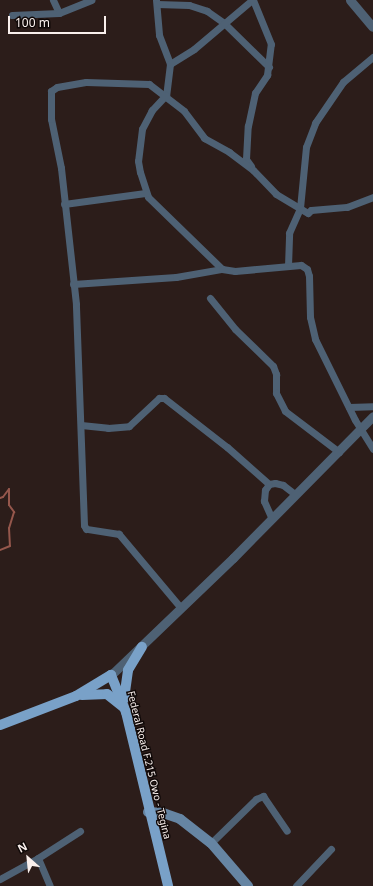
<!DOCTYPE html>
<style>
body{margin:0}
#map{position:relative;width:373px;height:886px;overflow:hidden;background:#2c1d1a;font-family:"Noto Sans",sans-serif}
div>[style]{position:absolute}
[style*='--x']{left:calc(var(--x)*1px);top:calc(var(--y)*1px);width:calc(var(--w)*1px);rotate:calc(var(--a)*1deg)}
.stream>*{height:2px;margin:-1px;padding:0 1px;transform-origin:1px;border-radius:1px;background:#95574c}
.minor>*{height:7px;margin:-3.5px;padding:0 3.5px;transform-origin:3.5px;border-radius:3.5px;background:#4e6174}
.tertiary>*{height:9px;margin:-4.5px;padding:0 4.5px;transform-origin:4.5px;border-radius:4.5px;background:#4e6174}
.secondary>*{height:10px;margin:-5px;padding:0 5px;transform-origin:5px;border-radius:5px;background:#6685a3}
.primary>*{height:10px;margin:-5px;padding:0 5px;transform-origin:5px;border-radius:5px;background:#79a1c8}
span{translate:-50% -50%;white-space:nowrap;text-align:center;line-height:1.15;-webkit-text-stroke:3px #100908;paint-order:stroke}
.street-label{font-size:10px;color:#faf0ed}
.north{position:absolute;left:8px;top:838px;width:40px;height:40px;-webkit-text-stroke:3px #100908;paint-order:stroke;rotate:333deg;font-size:11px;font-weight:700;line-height:16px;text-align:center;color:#faf0ed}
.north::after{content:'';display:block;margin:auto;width:14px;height:18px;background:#faf0ed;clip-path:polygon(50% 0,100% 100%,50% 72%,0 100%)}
.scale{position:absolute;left:8px;top:16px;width:98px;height:18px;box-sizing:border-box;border:2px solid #faf0ed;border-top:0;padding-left:5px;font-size:12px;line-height:14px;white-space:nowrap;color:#faf0ed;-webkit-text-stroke:3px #100908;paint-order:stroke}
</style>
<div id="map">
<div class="stream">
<div style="--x:0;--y:498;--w:3;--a:-18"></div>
<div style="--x:3;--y:497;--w:10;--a:-53"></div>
<div style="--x:9;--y:489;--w:16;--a:90"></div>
<div style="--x:9;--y:505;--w:9;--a:54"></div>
<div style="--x:14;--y:512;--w:17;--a:107"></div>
<div style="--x:9;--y:528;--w:18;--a:87"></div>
<div style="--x:10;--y:546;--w:11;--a:158"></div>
</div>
<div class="minor">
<div style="--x:53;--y:0;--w:14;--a:65"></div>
<div style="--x:156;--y:0;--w:35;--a:85"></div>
<div style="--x:159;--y:35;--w:31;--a:69"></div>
<div style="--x:170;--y:64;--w:31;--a:97"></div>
<div style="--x:166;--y:95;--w:21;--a:133"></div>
<div style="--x:152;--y:110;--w:21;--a:118"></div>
<div style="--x:142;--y:129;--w:32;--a:97"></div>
<div style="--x:138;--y:161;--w:11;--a:80"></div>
<div style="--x:140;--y:172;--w:26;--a:72"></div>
<div style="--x:148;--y:197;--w:103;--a:44.2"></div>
<div style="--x:157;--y:4;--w:32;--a:2"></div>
<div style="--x:189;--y:5;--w:19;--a:18"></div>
<div style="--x:207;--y:11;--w:21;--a:35"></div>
<div style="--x:224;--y:23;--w:63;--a:44.4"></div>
<div style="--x:12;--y:15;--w:47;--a:-2.4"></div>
<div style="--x:59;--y:13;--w:35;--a:-22"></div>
<div style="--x:170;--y:64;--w:28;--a:-32"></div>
<div style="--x:194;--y:49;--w:76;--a:-40.2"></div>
<div style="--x:251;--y:166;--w:9;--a:-126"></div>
<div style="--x:246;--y:159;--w:33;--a:-87"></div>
<div style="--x:248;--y:126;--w:34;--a:-78"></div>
<div style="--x:255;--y:93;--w:22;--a:-56"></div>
<div style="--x:267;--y:75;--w:31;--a:-83"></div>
<div style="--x:271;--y:44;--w:48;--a:-112.2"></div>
<div style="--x:64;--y:204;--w:82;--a:-7.7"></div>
<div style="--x:288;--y:266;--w:33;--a:-88"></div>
<div style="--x:289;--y:233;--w:27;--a:-66"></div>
<div style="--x:300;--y:208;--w:61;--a:-84.4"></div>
<div style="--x:306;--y:147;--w:26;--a:-69"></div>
<div style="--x:315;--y:123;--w:50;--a:-55.7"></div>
<div style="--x:343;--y:82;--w:39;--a:-40"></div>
<div style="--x:73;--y:284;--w:103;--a:-3.9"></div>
<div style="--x:176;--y:277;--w:47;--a:-9.9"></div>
<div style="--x:222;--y:269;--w:13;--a:9"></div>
<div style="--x:235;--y:271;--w:66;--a:-5.2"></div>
<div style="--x:301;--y:265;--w:7;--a:34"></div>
<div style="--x:307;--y:269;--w:7;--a:74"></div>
<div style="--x:309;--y:276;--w:41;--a:88.6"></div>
<div style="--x:310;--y:317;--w:23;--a:77"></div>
<div style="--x:315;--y:339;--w:90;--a:63.7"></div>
<div style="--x:355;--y:420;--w:34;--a:58"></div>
<div style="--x:210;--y:298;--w:40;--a:51"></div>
<div style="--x:235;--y:329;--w:53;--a:44.2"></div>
<div style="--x:273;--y:366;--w:9;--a:69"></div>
<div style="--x:276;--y:374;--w:19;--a:90"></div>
<div style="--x:276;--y:393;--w:20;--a:63"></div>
<div style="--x:285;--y:411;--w:68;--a:37.2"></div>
<div style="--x:349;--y:407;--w:24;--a:-2"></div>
<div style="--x:81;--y:425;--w:27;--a:6"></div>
<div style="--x:108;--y:428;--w:21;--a:-5"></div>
<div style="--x:129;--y:426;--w:41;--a:-43"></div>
<div style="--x:159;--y:398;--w:5;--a:0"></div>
<div style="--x:164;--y:398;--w:80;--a:37.9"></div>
<div style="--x:227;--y:447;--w:56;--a:41.4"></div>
<div style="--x:272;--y:519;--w:20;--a:-114"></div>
<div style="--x:264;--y:501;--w:11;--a:-85"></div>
<div style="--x:265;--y:490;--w:7;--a:-56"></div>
<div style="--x:269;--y:484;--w:6;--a:-9"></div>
<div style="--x:275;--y:483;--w:8;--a:14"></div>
<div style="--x:283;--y:485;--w:16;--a:38"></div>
<div style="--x:181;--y:608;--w:97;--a:-130"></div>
<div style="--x:119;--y:534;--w:33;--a:-171"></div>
<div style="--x:86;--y:529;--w:4;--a:-117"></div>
<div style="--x:84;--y:525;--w:221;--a:-92.1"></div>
<div style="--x:76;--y:304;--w:137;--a:-96.3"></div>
<div style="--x:61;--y:168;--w:50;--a:-101.5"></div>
<div style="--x:51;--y:119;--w:28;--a:-90"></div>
<div style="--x:51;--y:91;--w:7;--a:-34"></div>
<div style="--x:57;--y:87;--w:29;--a:-10"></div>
<div style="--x:86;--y:82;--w:63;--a:1.8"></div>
<div style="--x:149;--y:84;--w:44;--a:37.6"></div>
<div style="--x:184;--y:111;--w:34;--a:53"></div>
<div style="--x:204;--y:138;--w:29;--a:29"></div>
<div style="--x:229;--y:152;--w:30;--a:37"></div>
<div style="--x:253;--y:170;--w:33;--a:46"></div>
<div style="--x:276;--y:194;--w:37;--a:31"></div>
<div style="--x:308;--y:213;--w:4;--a:-45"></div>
<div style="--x:311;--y:210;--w:36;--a:-5"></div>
<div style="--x:347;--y:207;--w:28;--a:-21"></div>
<div style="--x:211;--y:843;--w:63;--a:-44.4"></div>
<div style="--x:256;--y:799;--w:8;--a:-23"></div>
<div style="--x:263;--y:796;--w:42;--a:55.6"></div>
<div style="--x:38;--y:858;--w:30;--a:67"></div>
<div style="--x:0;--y:879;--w:43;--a:-28.9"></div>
<div style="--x:38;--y:858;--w:50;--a:-32.7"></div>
<div style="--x:296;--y:886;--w:51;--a:-46.6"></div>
</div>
<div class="tertiary">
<div style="--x:350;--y:0;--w:35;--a:50"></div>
<div style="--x:111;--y:675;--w:169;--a:-43.8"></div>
<div style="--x:233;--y:558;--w:199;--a:-45.4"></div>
</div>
<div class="secondary">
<div style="--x:148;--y:812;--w:15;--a:4"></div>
<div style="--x:163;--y:813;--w:18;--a:19"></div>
<div style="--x:180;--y:819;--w:39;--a:38"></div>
<div style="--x:211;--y:843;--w:57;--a:49.3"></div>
</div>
<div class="primary">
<div style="--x:82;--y:695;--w:25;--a:-2"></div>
<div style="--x:107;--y:694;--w:21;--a:39"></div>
<div style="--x:124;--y:699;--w:29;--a:-82"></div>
<div style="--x:128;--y:670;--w:27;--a:-59"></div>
<div style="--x:0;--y:725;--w:81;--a:-20.9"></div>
<div style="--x:76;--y:696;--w:41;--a:-31"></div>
<div style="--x:111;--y:675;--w:40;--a:68"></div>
<div style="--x:126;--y:712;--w:179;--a:76.4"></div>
</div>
<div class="street-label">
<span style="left:149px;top:765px;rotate:76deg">Federal Road F.215 Owo - Tegina</span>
</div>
<div class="north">N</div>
<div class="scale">100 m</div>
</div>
